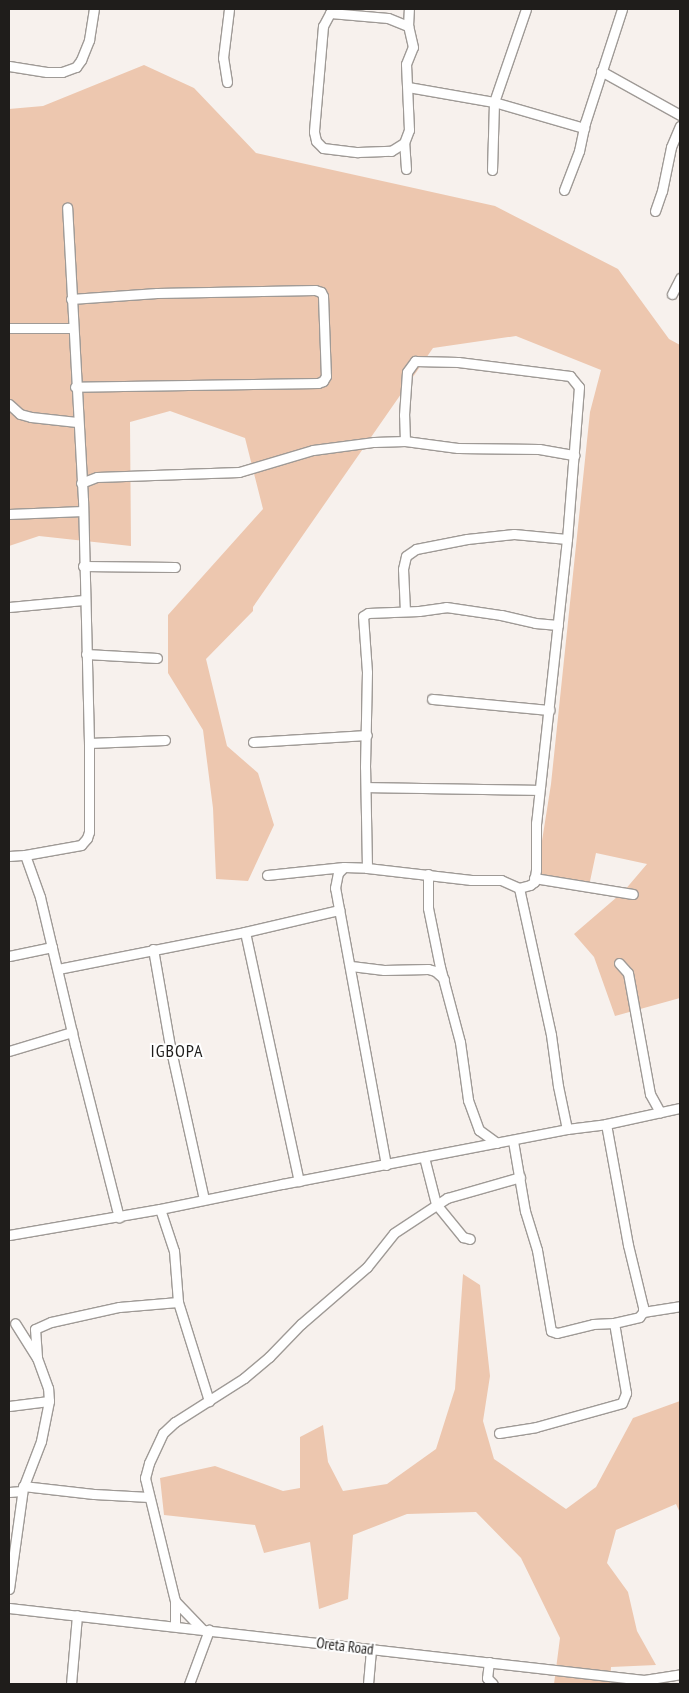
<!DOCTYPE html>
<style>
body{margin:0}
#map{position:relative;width:689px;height:1693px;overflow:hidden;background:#f7f1ed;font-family:"PT Sans Narrow",sans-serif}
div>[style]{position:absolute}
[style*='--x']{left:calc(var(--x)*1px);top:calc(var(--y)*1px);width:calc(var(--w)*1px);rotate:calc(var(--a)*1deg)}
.green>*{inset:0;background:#edc7af}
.roads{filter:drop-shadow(1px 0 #9f9a96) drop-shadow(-1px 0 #9f9a96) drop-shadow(0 1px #9f9a96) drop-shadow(0 -1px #9f9a96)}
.minor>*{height:9px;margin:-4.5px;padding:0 4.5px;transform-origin:4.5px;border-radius:4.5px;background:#fff}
span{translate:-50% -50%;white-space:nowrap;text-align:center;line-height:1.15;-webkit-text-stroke:4px #fff;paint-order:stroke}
.street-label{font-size:15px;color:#1f1d1b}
.quarter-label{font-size:18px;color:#1f1d1b;letter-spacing:1px}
.frame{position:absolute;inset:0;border:10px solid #1f1d1b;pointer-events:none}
</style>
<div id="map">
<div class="green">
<div style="clip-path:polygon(144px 65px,194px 88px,256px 153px,495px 206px,618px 269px,669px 339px,680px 345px,680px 998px,615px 1016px,594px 957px,574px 934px,624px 891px,647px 864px,596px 853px,589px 886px,535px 885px,551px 784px,590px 412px,601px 370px,516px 336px,433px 348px,253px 607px,253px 611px,206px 659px,227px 746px,258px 773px,274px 825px,248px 881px,216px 879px,213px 808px,203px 730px,168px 673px,168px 615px,263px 509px,245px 438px,170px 411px,130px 422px,131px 546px,39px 536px,9px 546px,9px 109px,43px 106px)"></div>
<div style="clip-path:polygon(463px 1274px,480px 1285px,490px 1376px,483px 1421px,494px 1459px,566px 1509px,596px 1487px,633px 1418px,680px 1401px,680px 1513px,676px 1504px,616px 1530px,607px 1563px,628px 1592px,637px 1631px,656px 1665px,611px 1667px,610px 1684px,554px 1684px,560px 1638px,521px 1558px,476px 1512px,407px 1514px,353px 1535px,348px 1599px,319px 1609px,310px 1542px,264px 1553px,255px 1525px,164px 1515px,160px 1478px,215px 1466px,283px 1491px,300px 1488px,300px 1437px,323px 1425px,328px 1462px,343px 1491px,387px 1484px,436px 1449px,455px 1389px)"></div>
</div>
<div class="roads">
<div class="minor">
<div style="--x:330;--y:13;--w:15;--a:118"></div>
<div style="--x:323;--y:26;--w:106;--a:94.9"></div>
<div style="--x:314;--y:132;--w:9;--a:77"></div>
<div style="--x:316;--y:141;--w:10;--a:45"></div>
<div style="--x:323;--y:148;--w:35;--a:7"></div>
<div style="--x:358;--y:152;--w:33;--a:-2"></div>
<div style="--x:391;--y:151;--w:15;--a:-32"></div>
<div style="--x:330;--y:13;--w:58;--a:4.9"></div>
<div style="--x:388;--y:18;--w:22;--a:22"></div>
<div style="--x:9;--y:66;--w:38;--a:9"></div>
<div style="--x:47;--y:72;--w:15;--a:0"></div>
<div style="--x:62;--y:72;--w:15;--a:-20"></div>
<div style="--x:76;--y:67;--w:9;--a:-54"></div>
<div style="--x:81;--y:60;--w:22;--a:-68"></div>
<div style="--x:89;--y:40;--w:31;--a:-81"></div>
<div style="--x:601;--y:71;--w:90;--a:29.1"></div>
<div style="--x:227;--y:82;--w:24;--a:-99"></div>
<div style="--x:223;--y:58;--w:49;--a:-83"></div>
<div style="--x:408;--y:87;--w:87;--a:9.9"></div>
<div style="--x:494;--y:102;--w:94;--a:16.1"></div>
<div style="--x:406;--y:169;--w:26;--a:-94"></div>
<div style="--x:404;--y:143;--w:14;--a:-69"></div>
<div style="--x:409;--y:130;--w:66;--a:-92.6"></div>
<div style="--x:406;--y:64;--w:18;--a:-68"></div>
<div style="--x:413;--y:47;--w:22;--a:-103"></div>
<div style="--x:408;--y:26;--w:17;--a:-87"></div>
<div style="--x:492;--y:170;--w:68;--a:-88.3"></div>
<div style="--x:494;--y:102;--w:98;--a:-71"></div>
<div style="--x:564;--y:190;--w:42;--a:-69"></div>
<div style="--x:579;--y:151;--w:29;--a:-78"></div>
<div style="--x:585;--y:123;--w:120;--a:-72"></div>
<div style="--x:655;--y:211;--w:21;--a:-71"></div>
<div style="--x:662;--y:191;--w:45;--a:-78.4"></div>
<div style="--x:671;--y:147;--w:23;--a:-67"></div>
<div style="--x:672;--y:294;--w:18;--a:-63"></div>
<div style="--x:71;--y:299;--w:86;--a:-4"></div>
<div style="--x:157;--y:293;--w:158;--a:-1.1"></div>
<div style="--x:315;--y:290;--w:6;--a:18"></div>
<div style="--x:321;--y:292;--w:4;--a:63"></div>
<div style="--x:323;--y:296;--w:80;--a:87.9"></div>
<div style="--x:326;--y:376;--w:6;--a:121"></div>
<div style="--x:323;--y:381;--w:5;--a:158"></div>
<div style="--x:318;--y:383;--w:243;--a:179.1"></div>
<div style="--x:9;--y:328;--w:63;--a:0"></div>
<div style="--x:9;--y:404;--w:15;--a:42"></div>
<div style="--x:20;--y:414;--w:11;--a:15"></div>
<div style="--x:31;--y:417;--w:46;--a:6.2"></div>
<div style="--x:405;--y:441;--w:26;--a:-92"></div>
<div style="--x:404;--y:415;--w:43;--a:-86"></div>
<div style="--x:407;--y:372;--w:14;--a:-54"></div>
<div style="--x:415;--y:361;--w:43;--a:1.3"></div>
<div style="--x:458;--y:362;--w:113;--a:7.1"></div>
<div style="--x:570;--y:376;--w:14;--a:51"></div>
<div style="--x:579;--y:387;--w:152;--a:94.5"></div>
<div style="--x:567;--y:539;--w:286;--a:96.2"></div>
<div style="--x:536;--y:823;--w:47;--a:90"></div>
<div style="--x:536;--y:870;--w:12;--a:99"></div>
<div style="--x:534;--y:882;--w:5;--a:143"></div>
<div style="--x:530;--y:885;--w:11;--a:165"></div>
<div style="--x:519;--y:888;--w:150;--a:77.7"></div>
<div style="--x:551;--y:1035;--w:51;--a:82.2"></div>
<div style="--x:558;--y:1086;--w:44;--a:78.2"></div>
<div style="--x:81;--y:483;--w:17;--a:-21"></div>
<div style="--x:97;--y:477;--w:142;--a:-2"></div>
<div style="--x:239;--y:472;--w:77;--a:-16.6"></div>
<div style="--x:313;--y:450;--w:62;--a:-7.5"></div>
<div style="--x:374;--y:442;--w:31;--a:-2"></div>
<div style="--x:405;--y:441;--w:53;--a:7.5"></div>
<div style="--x:458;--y:448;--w:81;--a:0.7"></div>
<div style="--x:539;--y:449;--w:36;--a:10"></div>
<div style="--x:9;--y:514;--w:74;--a:-2.3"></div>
<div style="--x:83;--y:566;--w:92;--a:0.6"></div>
<div style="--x:9;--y:607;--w:75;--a:-5.3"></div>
<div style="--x:405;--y:611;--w:42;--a:-92.7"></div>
<div style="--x:403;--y:569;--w:13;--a:-77"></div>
<div style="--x:406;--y:556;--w:12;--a:-35"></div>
<div style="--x:416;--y:549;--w:52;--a:-11.1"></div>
<div style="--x:467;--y:539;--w:47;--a:-6.1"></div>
<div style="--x:514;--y:534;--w:53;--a:5.4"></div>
<div style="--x:86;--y:654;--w:71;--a:3.2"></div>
<div style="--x:432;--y:699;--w:118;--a:5.4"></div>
<div style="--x:253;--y:742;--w:114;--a:-3.5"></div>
<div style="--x:89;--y:743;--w:76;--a:-2.3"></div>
<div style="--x:366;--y:787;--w:173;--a:1"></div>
<div style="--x:25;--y:855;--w:57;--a:-10.1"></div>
<div style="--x:81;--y:845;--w:9;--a:-49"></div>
<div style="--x:87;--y:838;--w:6;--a:-72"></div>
<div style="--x:89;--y:832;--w:89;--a:-90"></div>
<div style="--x:89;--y:743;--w:243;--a:-91.4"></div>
<div style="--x:83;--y:500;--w:293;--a:-93.1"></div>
<div style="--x:9;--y:856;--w:16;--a:-4"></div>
<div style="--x:25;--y:855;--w:45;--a:70.3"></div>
<div style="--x:40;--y:897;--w:152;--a:76.7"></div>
<div style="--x:75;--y:1045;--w:178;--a:75.7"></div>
<div style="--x:367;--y:868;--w:101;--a:-91.1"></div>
<div style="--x:365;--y:767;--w:95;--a:-88.8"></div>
<div style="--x:367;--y:672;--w:56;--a:-94.1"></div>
<div style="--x:363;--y:616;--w:6;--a:-31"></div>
<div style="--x:368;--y:613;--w:51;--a:-2.2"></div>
<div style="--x:419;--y:611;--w:27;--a:-8"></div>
<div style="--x:446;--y:607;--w:56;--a:8.3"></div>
<div style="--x:501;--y:615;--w:35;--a:13"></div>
<div style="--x:535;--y:623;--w:23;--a:5"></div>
<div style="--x:428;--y:874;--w:34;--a:90"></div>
<div style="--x:428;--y:908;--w:60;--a:78.5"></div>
<div style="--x:440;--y:967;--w:78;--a:75.1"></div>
<div style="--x:460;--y:1042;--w:59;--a:82.1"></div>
<div style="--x:468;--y:1100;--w:32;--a:70"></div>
<div style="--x:479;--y:1130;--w:22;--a:36"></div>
<div style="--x:267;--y:875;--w:77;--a:-5.9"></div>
<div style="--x:534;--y:878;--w:100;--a:9.2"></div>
<div style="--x:245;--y:932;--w:255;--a:77.8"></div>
<div style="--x:153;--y:949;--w:98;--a:80.1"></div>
<div style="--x:170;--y:1046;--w:157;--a:77.5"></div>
<div style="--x:9;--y:956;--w:44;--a:-11.8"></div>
<div style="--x:619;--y:963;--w:13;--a:48"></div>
<div style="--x:628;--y:973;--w:123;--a:79.7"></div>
<div style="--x:650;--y:1094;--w:21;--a:61"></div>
<div style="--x:351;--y:966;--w:33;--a:7"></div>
<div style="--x:384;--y:970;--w:44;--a:-1.3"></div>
<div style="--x:428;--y:969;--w:7;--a:16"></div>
<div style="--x:435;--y:971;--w:12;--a:42"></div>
<div style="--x:58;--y:969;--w:191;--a:-11.2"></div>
<div style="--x:245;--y:932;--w:97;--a:-13.2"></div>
<div style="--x:9;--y:1051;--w:66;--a:-16.8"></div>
<div style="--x:513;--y:1141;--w:71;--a:80.3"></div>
<div style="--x:525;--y:1211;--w:41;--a:72.9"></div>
<div style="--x:537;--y:1250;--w:82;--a:80.2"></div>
<div style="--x:551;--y:1331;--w:6;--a:18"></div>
<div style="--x:557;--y:1333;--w:37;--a:-14"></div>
<div style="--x:593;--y:1324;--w:21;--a:-3"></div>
<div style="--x:614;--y:1323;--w:26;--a:-13"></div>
<div style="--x:639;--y:1317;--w:6;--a:-51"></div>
<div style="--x:643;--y:1312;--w:5;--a:-90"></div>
<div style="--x:643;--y:1307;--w:64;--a:-103.6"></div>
<div style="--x:628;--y:1245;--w:123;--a:-100.3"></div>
<div style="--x:424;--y:1157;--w:49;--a:75.7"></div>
<div style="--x:436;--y:1204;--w:43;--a:50.7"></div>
<div style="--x:463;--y:1237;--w:7;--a:16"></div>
<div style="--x:386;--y:1165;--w:282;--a:-100.4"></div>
<div style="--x:335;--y:888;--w:15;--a:-79"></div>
<div style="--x:338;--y:873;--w:8;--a:-45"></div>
<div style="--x:344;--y:867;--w:23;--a:2"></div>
<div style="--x:367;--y:868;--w:105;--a:6.6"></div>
<div style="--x:471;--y:880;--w:30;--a:0"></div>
<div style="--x:501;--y:880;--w:20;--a:24"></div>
<div style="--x:160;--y:1209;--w:44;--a:71.6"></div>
<div style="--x:174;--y:1251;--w:51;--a:85.5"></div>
<div style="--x:178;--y:1302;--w:104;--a:72.6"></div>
<div style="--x:9;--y:1235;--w:153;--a:-9.8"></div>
<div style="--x:160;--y:1209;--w:125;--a:-11.6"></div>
<div style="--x:282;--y:1184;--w:290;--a:-10.9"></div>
<div style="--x:567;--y:1129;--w:39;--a:-7"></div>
<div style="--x:606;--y:1124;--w:76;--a:-12.2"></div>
<div style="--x:643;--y:1312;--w:37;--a:-9"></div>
<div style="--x:37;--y:1357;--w:28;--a:-94"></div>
<div style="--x:35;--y:1329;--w:17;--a:-24"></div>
<div style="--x:51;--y:1322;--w:70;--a:-12.4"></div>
<div style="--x:119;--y:1307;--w:59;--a:-4.8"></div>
<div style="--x:9;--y:1406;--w:40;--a:-7.1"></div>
<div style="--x:499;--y:1433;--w:37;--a:-9"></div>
<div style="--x:536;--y:1427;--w:89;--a:-15.6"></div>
<div style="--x:622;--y:1403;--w:11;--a:-68"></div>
<div style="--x:626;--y:1393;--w:71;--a:-99.7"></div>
<div style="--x:23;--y:1486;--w:71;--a:6.4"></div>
<div style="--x:94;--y:1494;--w:55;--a:3.1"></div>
<div style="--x:9;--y:1492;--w:13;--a:-4"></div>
<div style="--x:9;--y:1589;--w:102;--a:-82.1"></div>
<div style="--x:23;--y:1488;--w:50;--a:-69"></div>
<div style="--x:41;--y:1441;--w:41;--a:-78.7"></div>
<div style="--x:49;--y:1401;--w:13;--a:-94"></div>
<div style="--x:48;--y:1388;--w:32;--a:-110"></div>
<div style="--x:37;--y:1358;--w:41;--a:-122.2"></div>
<div style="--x:175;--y:1601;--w:39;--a:46"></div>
<div style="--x:9;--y:1608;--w:639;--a:6.47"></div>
<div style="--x:644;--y:1680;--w:36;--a:-9"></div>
<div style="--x:175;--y:1626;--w:25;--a:-90"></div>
<div style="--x:175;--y:1601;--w:127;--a:-103.7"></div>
<div style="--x:145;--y:1478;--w:16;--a:-75"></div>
<div style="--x:149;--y:1463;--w:33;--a:-65"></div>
<div style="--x:163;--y:1433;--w:16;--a:-43"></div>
<div style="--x:175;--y:1422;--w:82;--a:-32.5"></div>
<div style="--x:244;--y:1378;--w:33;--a:-40"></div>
<div style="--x:269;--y:1357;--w:46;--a:-45.9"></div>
<div style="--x:301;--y:1324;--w:87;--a:-40.8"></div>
<div style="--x:367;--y:1267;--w:43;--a:-51.5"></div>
<div style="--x:394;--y:1233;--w:64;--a:-33.4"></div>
<div style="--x:447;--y:1198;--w:76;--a:-16"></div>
<div style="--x:489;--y:1662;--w:16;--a:97"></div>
<div style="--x:487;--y:1678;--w:8;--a:45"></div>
<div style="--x:71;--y:1684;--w:69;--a:-85"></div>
<div style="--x:189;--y:1684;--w:58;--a:-69.7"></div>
<div style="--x:368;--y:1684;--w:35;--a:-85"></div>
</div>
</div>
<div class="street-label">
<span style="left:345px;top:1646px;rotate:7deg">Oreta Road</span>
</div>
<div class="quarter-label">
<span style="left:177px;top:1051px">IGBOPA</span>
</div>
<div class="frame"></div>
</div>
